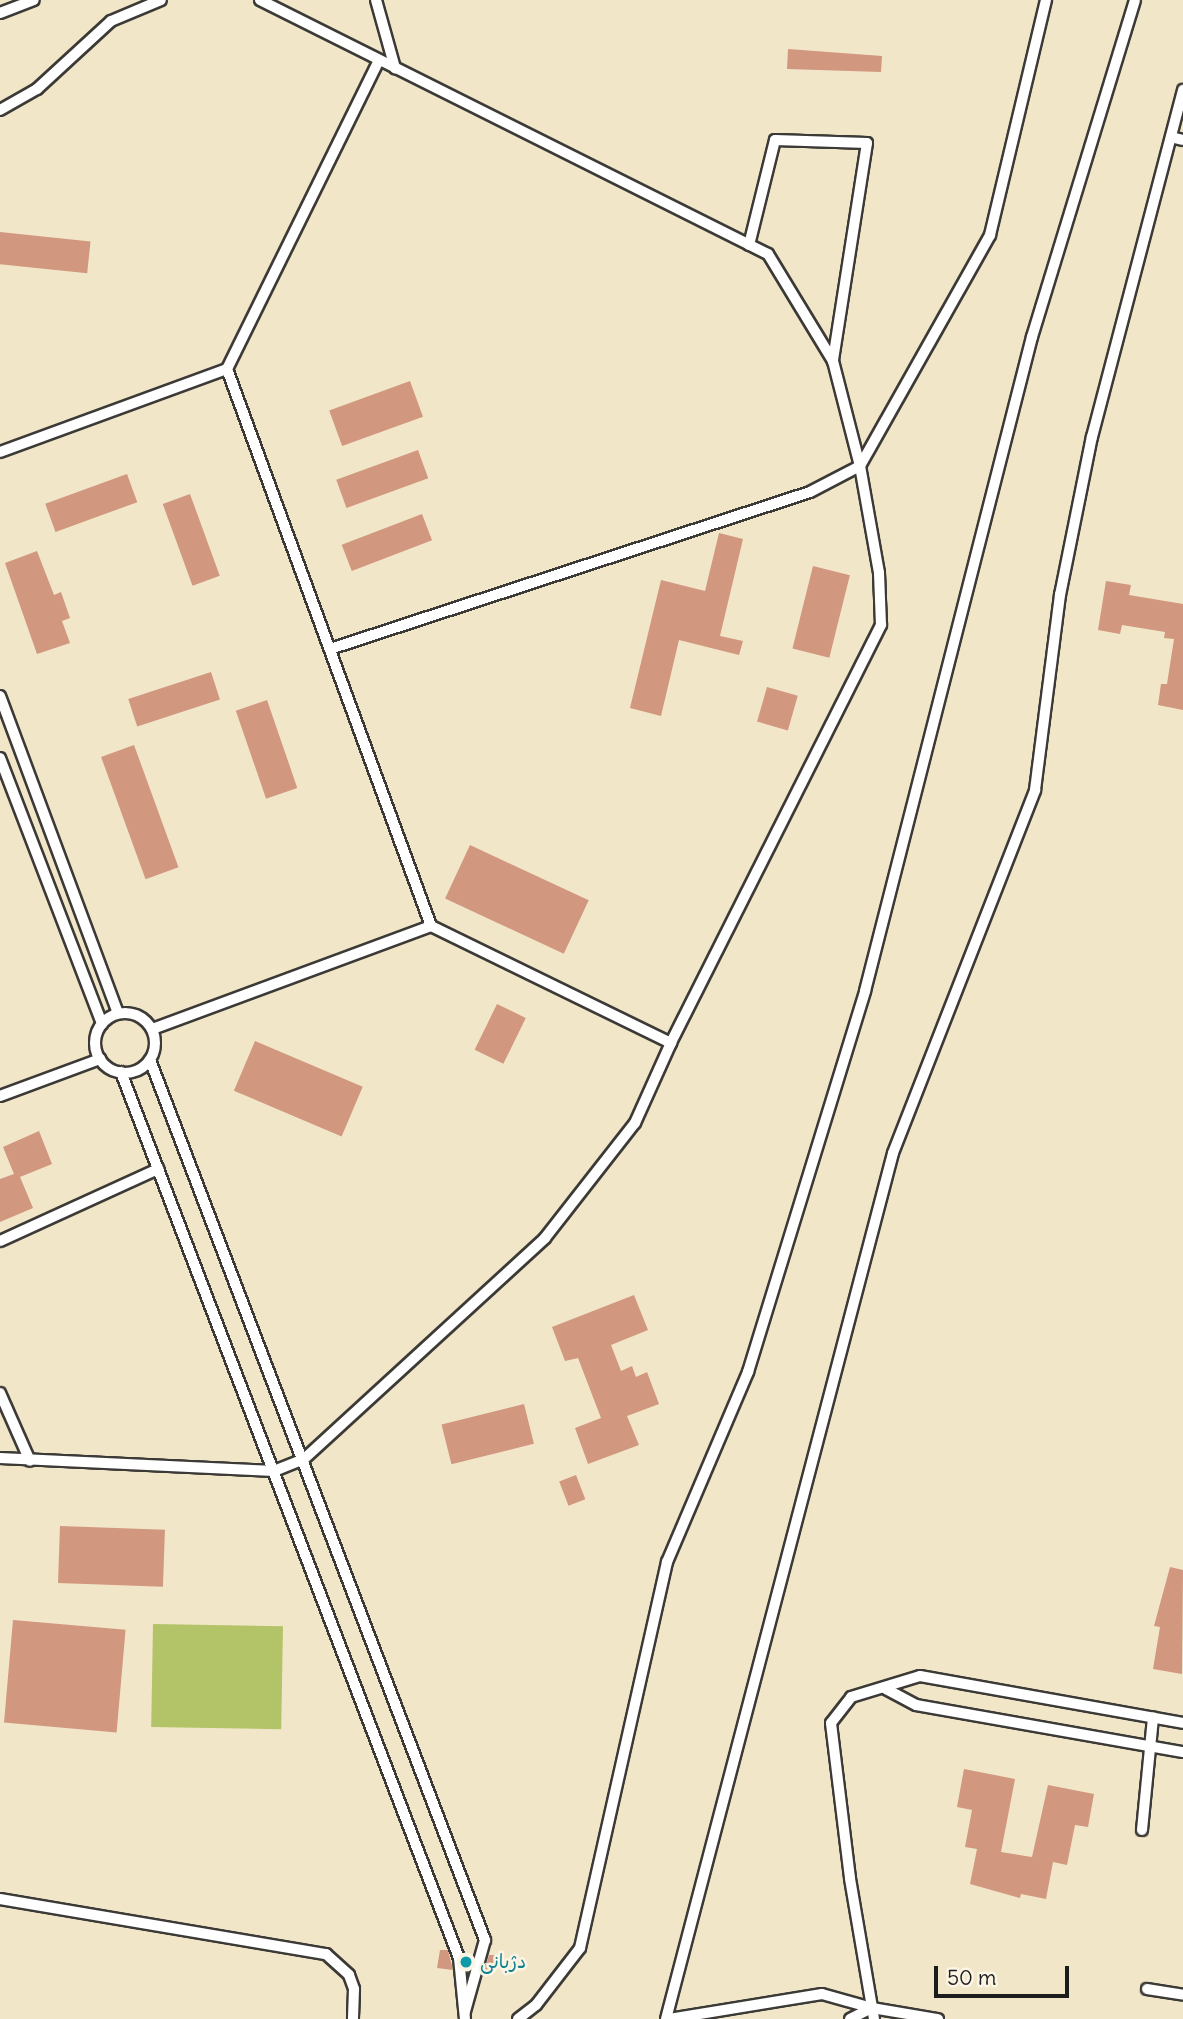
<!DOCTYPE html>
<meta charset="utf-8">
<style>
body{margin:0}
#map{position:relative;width:1183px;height:2019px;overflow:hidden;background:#f2e6c9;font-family:Delius,"Playpen Sans Arabic",sans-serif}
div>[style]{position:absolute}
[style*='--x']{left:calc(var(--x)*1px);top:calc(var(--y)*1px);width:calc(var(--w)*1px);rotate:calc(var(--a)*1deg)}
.green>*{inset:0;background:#b2c467;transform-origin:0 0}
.building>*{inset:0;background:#d1977f;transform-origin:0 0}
.roads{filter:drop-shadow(2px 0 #3c3a36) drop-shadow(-2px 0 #3c3a36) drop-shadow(0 2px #3c3a36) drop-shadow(0 -2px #3c3a36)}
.lane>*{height:10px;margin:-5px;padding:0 5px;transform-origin:5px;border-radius:5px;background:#fff}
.lane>.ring{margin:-5px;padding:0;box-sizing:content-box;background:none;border:10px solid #fff;border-radius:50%}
.dots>*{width:19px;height:19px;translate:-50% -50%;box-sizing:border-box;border:4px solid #fcf5e5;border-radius:50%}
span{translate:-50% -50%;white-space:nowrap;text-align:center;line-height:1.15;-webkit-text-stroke:5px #fcf5e5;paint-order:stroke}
.culture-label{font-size:19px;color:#0d838f}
.left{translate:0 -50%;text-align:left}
.scale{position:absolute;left:934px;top:1966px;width:135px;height:32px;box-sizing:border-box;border:4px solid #1c1c1c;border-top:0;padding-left:9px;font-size:21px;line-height:24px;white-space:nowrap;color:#1c1c1c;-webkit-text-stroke:5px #fcf5e5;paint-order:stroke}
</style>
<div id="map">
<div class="green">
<div style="left:153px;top:1624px;width:130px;height:103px;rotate:1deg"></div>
</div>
<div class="building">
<div style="clip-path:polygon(788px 49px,882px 56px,881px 72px,787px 69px)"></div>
<div style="left:0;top:232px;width:91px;height:32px;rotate:6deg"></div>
<div style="left:410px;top:381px;width:38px;height:86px;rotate:70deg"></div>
<div style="left:418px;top:450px;width:30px;height:87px;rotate:70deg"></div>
<div style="left:127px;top:474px;width:30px;height:87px;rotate:70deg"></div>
<div style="left:190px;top:494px;width:87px;height:29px;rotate:70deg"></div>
<div style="left:422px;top:514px;width:28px;height:86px;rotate:69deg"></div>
<div style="clip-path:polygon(719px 533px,743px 539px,720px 636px,743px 641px,739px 655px,679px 640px,661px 716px,630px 708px,661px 580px,705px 591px)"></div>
<div style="clip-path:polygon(37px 551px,54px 595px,61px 592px,70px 618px,62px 621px,70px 643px,37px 654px,5px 563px)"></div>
<div style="left:813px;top:566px;width:38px;height:85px;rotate:14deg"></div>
<div style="clip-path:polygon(1106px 581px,1131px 585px,1129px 595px,1183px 604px,1183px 710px,1158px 705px,1161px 684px,1167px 684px,1174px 639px,1164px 638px,1165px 632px,1122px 625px,1120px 634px,1098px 630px)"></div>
<div style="left:211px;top:672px;width:29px;height:87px;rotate:72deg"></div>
<div style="left:767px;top:687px;width:32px;height:36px;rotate:16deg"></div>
<div style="left:267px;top:700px;width:93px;height:33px;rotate:71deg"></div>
<div style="left:134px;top:745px;width:130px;height:35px;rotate:70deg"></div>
<div style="left:470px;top:845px;width:131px;height:59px;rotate:25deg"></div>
<div style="left:497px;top:1004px;width:32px;height:51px;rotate:26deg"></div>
<div style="left:255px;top:1041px;width:117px;height:54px;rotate:23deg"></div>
<div style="clip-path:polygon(39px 1131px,52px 1164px,20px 1177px,33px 1208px,0 1222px,0 1179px,14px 1174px,3px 1147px)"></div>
<div style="clip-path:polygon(634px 1295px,648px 1330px,611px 1345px,621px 1371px,632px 1366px,636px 1377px,647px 1372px,659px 1404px,627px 1416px,639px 1445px,588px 1464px,575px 1428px,601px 1418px,578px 1358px,565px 1361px,552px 1327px)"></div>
<div style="left:524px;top:1404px;width:41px;height:85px;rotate:76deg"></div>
<div style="left:576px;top:1475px;width:26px;height:18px;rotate:69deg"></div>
<div style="left:60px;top:1526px;width:105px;height:57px;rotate:2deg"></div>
<div style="clip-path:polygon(1170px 1567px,1183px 1570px,1182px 1674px,1153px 1669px,1160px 1627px,1154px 1626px)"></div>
<div style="left:13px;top:1620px;width:113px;height:103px;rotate:5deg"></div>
<div style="clip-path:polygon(964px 1769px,1015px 1779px,1001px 1852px,1032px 1857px,1048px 1785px,1094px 1794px,1088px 1827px,1075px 1825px,1067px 1865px,1053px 1862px,1046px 1899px,1021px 1894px,1020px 1898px,970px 1884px,977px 1849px,965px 1847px,972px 1810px,957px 1807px)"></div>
<div style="clip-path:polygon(440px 1950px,448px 1950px,453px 1970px,437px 1968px)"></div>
<div style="clip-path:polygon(489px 1955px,495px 1955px,493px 1973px,484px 1973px)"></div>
</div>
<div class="roads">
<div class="lane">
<div style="--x:260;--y:0;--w:568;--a:26.57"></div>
<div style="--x:768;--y:254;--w:125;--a:58.7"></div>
<div style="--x:833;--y:361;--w:108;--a:75.6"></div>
<div style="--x:376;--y:0;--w:71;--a:74.4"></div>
<div style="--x:0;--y:13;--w:36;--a:-21"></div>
<div style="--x:0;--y:110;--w:43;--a:-29.6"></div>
<div style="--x:37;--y:89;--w:100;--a:-42.6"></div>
<div style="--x:111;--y:21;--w:54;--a:-22.8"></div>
<div style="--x:1171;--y:137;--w:12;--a:14"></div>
<div style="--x:749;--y:245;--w:108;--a:-76.1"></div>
<div style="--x:775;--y:140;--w:92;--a:1.9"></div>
<div style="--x:867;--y:143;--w:221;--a:98.9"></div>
<div style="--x:227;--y:369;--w:344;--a:-63.8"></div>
<div style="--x:0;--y:452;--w:242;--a:-20.1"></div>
<div style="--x:227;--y:369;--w:593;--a:69.88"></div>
<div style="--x:431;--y:926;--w:297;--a:159.7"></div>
<div style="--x:860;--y:466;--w:265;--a:-60.6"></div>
<div style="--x:990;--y:235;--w:242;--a:-76.6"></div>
<div style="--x:330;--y:649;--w:505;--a:-18.11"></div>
<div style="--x:810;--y:492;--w:56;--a:-27.5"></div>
<div style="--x:860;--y:466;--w:109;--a:79.9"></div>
<div style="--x:879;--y:573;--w:52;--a:87.8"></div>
<div style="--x:881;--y:625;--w:468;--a:116.7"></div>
<div style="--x:0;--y:696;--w:338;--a:69.6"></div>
<div style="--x:0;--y:758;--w:285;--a:69"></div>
<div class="ring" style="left:95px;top:1013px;width:50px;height:50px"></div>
<div style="--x:150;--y:1060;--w:942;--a:69.16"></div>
<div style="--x:485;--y:1940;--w:74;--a:105.7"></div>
<div style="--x:121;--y:1072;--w:948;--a:69.12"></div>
<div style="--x:459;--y:1958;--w:61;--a:84.4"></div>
<div style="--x:0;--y:1096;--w:107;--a:-20.3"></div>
<div style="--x:0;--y:1241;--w:174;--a:-24.5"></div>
<div style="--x:0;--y:1393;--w:74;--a:66.2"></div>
<div style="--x:0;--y:1458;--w:274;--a:2.7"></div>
<div style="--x:274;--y:1471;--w:32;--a:-22"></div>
<div style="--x:304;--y:1459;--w:327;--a:-42.5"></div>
<div style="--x:545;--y:1238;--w:146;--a:-52"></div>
<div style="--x:635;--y:1123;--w:88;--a:-65.8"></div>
<div style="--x:671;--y:1043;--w:267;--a:-154"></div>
<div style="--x:886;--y:1689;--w:34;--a:28"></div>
<div style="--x:916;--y:1705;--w:271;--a:10"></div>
<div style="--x:1142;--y:1830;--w:113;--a:-84.4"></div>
<div style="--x:0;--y:1899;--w:331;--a:9.6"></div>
<div style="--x:326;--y:1954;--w:31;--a:42"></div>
<div style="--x:349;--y:1975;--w:15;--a:70"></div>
<div style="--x:354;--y:1989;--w:30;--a:92"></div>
<div style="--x:1147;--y:1989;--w:36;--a:9"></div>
<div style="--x:518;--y:2019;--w:23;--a:-38"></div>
<div style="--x:536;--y:2005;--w:72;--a:-52.3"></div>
<div style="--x:580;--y:1948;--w:396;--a:-77.3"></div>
<div style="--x:667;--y:1562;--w:207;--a:-66.9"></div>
<div style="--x:748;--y:1372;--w:399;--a:-72.9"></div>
<div style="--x:865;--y:991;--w:675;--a:-75.68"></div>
<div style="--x:1032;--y:337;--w:352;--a:-73"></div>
<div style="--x:666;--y:2019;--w:895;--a:-75.31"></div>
<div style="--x:893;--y:1153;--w:390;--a:-68.6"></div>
<div style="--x:1035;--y:790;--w:197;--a:-82.7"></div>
<div style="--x:1060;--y:595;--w:161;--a:-78.6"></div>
<div style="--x:1092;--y:437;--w:359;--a:-75.3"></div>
<div style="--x:669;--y:2019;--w:155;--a:-9.3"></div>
<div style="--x:822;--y:1994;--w:52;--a:15.6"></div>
<div style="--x:872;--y:2008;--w:67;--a:9.5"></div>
<div style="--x:850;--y:2019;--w:25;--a:-27"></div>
<div style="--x:874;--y:2019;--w:143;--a:-99.7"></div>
<div style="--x:850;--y:1878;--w:156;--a:-97"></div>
<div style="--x:831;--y:1723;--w:33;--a:-52"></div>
<div style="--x:851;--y:1697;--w:72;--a:-16.9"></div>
<div style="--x:920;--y:1676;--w:267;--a:10.1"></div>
</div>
</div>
<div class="dots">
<div style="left:466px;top:1962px;background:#0f9aa8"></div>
</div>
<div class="culture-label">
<span class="left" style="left:480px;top:1962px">دژبانی</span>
</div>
<div class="scale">50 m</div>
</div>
